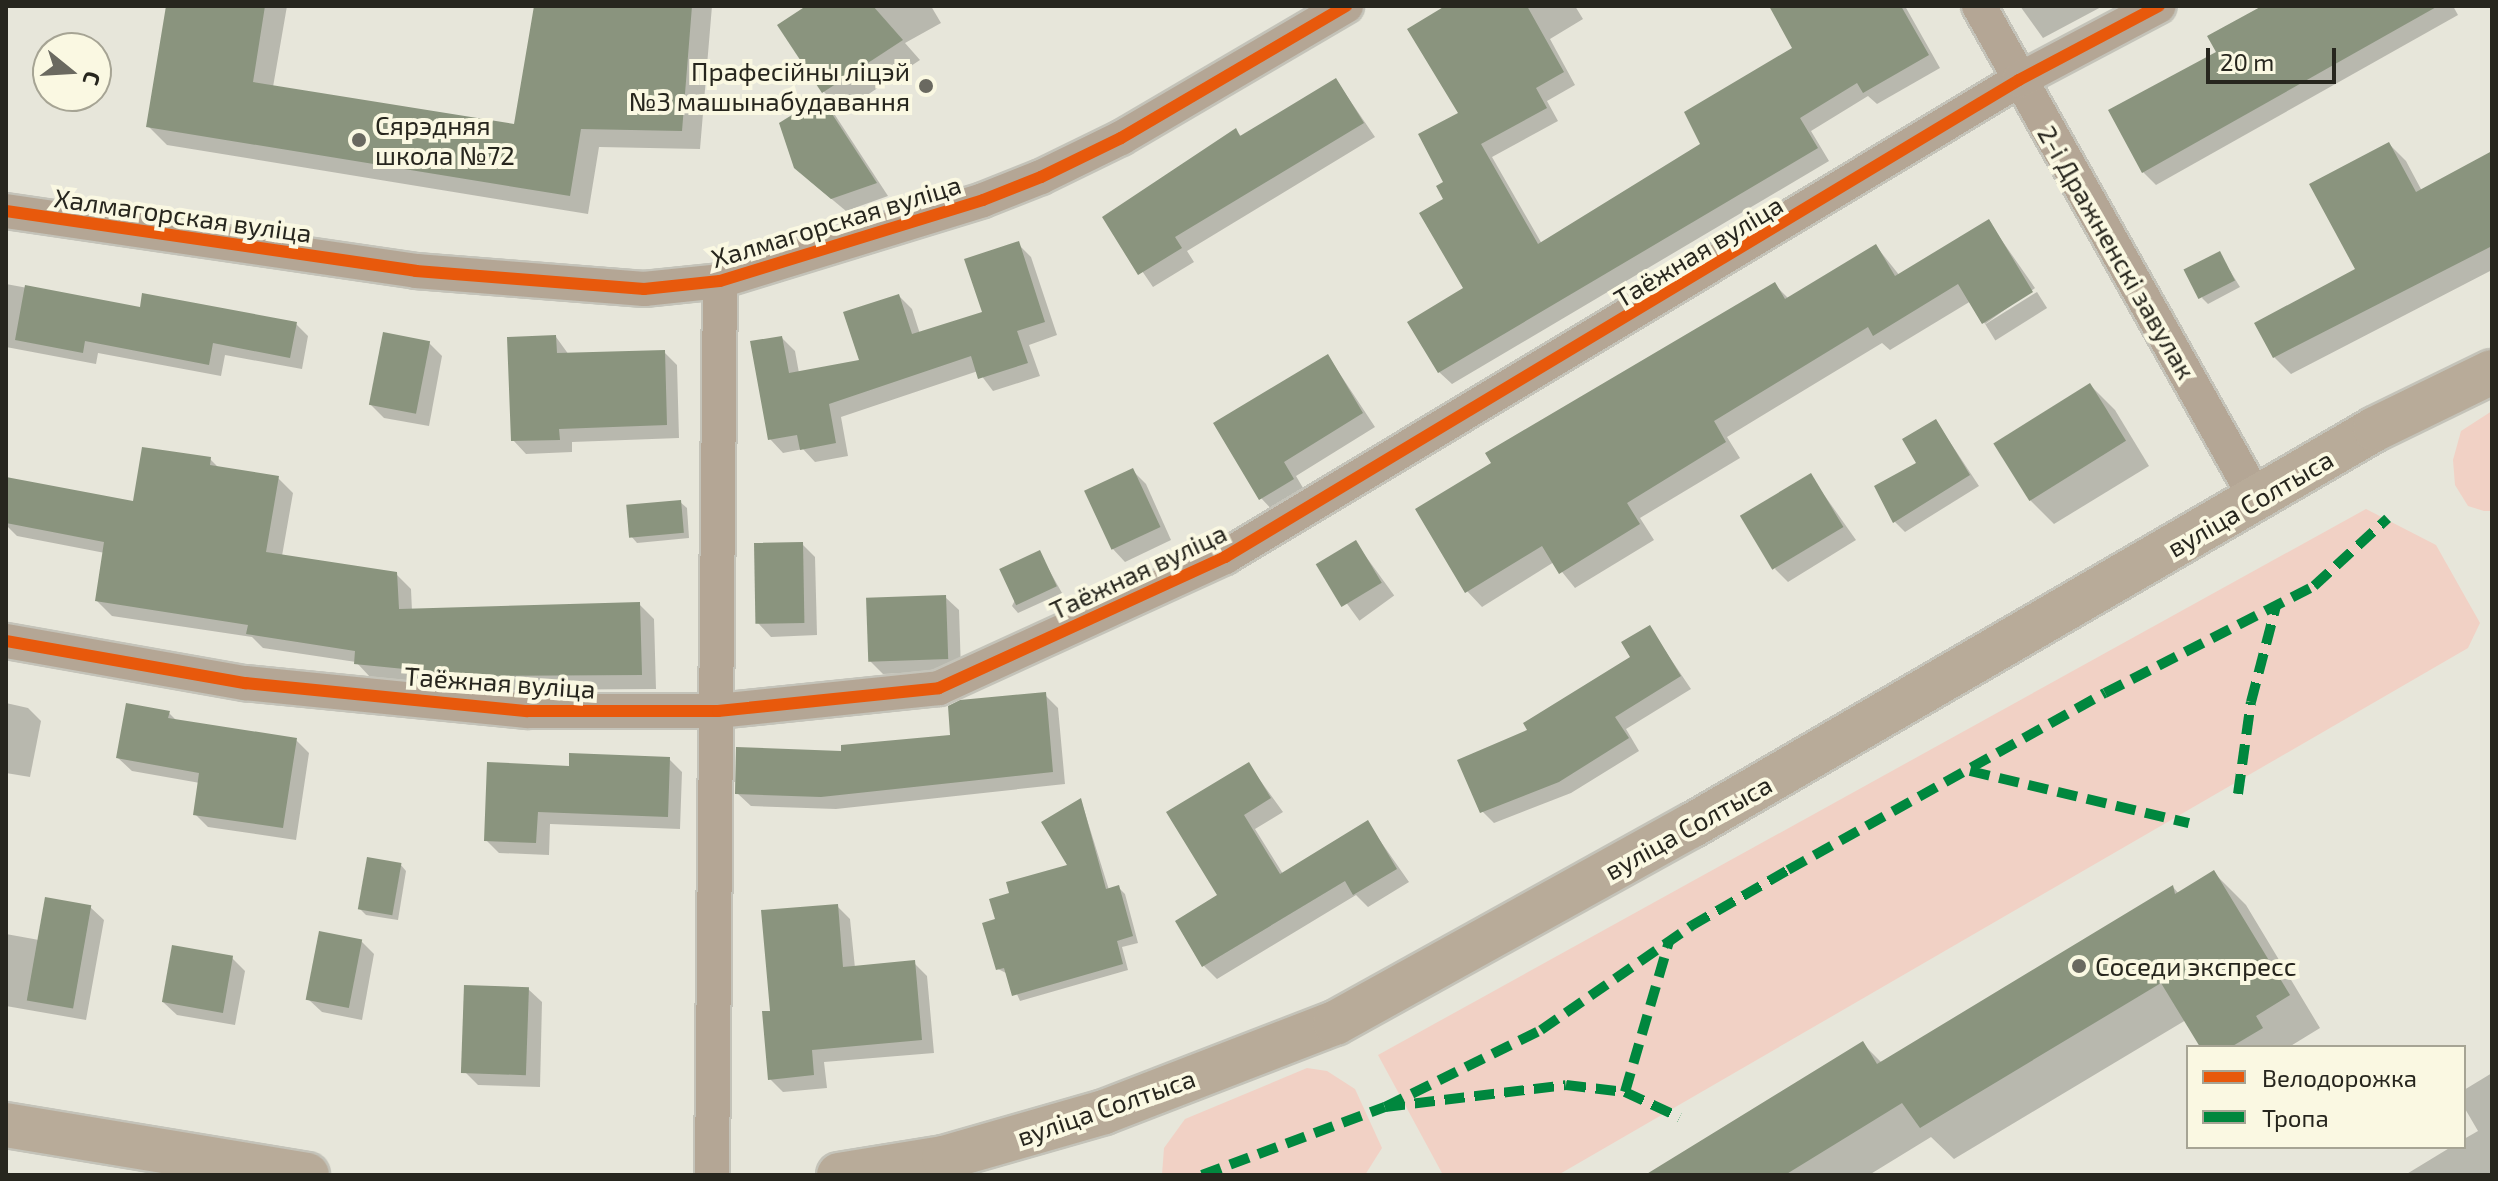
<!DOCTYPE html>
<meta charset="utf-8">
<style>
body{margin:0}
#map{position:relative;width:2498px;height:1181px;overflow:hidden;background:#e7e6da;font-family:"Exo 2",sans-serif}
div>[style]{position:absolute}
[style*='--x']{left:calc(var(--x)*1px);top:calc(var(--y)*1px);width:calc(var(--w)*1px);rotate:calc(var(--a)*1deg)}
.green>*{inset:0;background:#f1d1c5}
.shadow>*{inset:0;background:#0003;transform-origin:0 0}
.building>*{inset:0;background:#8a947e;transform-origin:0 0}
.roads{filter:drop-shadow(2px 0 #c4c3b9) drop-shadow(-2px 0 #c4c3b9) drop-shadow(0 2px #c4c3b9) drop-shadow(0 -2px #c4c3b9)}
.street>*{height:34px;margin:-17px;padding:0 17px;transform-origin:17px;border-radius:17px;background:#b4a695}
.secondary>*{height:44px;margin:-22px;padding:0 22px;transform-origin:22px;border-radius:22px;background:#b8ab99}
.quiet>*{height:10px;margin-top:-5px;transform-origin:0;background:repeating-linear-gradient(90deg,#00873e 0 20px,transparent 0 30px)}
.cycleway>*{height:12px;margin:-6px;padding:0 6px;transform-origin:6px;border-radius:6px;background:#e8590c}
.dots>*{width:22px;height:22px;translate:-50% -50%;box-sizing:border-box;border:4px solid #faf8e2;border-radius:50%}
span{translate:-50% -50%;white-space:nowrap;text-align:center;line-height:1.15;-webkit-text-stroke:8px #faf8e2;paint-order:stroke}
.poi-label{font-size:26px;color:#27261e}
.right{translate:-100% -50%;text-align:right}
.left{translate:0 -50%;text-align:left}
.street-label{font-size:26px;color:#27261e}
.frame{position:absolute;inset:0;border:8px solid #27261e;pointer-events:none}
.legend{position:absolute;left:2186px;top:1045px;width:280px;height:104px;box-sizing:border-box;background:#faf8e2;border:2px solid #a6a494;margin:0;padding:10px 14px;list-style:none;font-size:24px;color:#27261e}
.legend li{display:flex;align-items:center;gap:16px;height:40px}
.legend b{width:40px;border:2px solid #a6a494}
.north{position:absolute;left:32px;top:32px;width:80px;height:80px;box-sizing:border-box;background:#faf8e2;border:2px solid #a6a494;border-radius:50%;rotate:108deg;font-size:22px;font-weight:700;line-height:32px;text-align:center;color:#27261e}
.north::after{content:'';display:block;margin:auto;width:28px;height:36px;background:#6a6960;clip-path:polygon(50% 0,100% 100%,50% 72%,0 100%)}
.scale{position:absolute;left:2206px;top:48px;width:130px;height:36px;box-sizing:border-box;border:4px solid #27261e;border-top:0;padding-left:10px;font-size:24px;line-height:28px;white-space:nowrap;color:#27261e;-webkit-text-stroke:6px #faf8e2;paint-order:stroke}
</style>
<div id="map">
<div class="green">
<div style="clip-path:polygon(2492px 411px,2492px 511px,2484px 511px,2468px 506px,2455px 485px,2453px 460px,2461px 431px)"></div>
<div style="clip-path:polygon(2366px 509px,2436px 545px,2480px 623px,2468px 648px,1558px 1175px,1443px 1175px,1378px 1055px)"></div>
<div style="clip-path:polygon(1307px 1068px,1327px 1071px,1355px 1089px,1382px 1148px,1365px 1175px,1162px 1175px,1164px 1148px,1185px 1119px)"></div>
</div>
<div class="shadow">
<div style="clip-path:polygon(168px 6px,287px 6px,273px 87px,516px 127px,536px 6px,712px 6px,700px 149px,599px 147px,588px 214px,167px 145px,148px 126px)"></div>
<div style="clip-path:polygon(810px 6px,931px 6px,941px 23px,905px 43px,920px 60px,843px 111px,823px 91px)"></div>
<div style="clip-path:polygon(1452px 6px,1575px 6px,1583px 19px,1550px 39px,1575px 85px,1547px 101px,1558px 121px,1492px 157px,1542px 244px,1703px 145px,1795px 49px,1771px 6px,1905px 6px,1940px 68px,1877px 104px,1868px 96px,1811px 131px,1829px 161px,1452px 384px,1439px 372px,1465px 289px,1446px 200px,1461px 114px)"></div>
<div style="clip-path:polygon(2020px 6px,2103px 6px,2043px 38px)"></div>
<div style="clip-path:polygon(2267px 6px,2453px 6px,2458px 15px,2156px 185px,2143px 172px,2218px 53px)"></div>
<div style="clip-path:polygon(1336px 80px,1375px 137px,1187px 251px,1194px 262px,1153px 287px,1105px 217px,1236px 131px,1242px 137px)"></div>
<div style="clip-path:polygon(820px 99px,833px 112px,888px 196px,846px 211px,810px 181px)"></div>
<div style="clip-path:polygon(2389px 144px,2406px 161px,2422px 191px,2492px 153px,2492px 270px,2291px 374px,2274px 357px,2358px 270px)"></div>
<div style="clip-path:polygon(1989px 222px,2035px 288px,1985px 324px,1971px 301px,1890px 350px,1882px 343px,1727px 437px,1740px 458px,1640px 518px,1654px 540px,1575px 588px,1554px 562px,1482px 607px,1467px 591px,1775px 285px,1789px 299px,1876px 246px,1900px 276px)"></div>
<div style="clip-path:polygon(1018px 244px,1031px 257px,1057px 335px,1029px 345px,1040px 376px,993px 391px,978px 371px,841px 417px,848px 456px,815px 462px,803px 449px,783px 453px,770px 439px,782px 338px,795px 351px,799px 373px,862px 362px,899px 296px,912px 309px,920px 334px,985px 313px)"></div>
<div style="clip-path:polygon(2219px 253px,2240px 287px,2208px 304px,2202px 298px)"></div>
<div style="clip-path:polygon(6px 284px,141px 309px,296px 324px,308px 336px,302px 369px,225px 355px,221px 376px,98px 353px,96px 364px,6px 347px)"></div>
<div style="left:2037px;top:292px;width:19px;height:61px;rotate:58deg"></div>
<div style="clip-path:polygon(556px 337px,569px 355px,664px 352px,677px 365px,679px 438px,572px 442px,572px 452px,526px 454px,513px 440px)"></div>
<div style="clip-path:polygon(429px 343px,442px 356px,429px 426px,384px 418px,371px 405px)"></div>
<div style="clip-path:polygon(1328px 356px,1375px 427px,1296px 476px,1306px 493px,1274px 512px,1261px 498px)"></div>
<div style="clip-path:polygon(2090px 385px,2115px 410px,2149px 466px,2054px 524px,2029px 499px)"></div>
<div style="clip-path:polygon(1936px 421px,1979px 486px,1905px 532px,1895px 522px)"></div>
<div style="clip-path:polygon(210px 459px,219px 468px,278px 478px,293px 493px,282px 556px,396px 574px,411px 589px,412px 611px,639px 604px,654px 619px,656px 689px,491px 690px,371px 678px,356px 662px,263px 648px,252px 637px,112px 616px,97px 601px,105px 553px,17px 536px,6px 525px,6px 502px,135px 504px)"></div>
<div style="clip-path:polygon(1133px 471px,1146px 484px,1171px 540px,1125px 562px,1112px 548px,1087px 492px)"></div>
<div style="clip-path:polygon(1810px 475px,1856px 540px,1788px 582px,1775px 569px)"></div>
<div style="clip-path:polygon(680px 502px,687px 508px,689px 538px,637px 543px,631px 536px)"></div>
<div style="left:1356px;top:543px;width:65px;height:43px;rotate:54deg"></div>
<div style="clip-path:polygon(802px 544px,815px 557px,817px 635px,771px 637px,758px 623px)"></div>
<div style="clip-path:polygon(1039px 552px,1062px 593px,1018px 613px,1012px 606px)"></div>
<div style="clip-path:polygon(945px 597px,959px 610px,961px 671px,883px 674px,870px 661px)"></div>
<div style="clip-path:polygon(1649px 627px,1691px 689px,1626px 729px,1639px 751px,1571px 793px,1494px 823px,1482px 811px,1530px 731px,1633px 658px)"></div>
<div style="clip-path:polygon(1045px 695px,1058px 708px,1065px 784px,836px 809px,751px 806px,737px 793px,843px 754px,952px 737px)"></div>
<div style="clip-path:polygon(6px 703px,28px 708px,41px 721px,30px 777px,6px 773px)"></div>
<div style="clip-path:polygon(169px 713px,178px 722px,296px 740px,309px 753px,296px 840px,208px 827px,195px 814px,200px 783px,132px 771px,118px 758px)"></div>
<div style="clip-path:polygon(669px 759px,682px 772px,680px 829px,550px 824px,549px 855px,499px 853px,486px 840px,571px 768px)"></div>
<div style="clip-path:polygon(1249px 765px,1283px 812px,1255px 829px,1283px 874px,1367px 822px,1409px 882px,1368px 907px,1356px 895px,1217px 979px,1204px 966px)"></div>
<div style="clip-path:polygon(1081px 800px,1109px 890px,1118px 887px,1125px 894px,1138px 943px,1122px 947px,1128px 970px,1020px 1001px,1008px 974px,998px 969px,997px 921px,1012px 895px,1070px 866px)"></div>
<div style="clip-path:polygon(400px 864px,406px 871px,398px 920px,366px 915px,360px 909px)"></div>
<div style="clip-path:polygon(2214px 873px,2246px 905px,2320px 1028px,2289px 1047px,2202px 1047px,2186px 1020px,1954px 1159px,1931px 1137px,1869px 1175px,1649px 1175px,1863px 1044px,1882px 1063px,2173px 887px,2179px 894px)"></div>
<div style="clip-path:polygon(837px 906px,850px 919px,855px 968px,914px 963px,927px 976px,934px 1053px,824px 1062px,827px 1088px,783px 1092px,770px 1079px,772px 1012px)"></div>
<div style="clip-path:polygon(90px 907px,104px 920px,86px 1020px,6px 1006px,6px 934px,39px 940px)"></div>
<div style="clip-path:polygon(361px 941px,374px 954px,362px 1020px,322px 1012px,308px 999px)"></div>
<div style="clip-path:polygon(232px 958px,245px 971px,235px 1025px,177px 1015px,163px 1002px)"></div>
<div style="clip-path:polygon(528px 989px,542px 1002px,540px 1087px,478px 1085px,465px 1072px)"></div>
<div style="clip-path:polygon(2492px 1073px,2492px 1175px,2405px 1175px,2451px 1147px,2464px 1147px,2464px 1139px,2478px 1131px,2464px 1107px,2464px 1090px)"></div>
</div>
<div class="building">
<div style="clip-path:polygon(166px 6px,265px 6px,253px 82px,514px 124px,534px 6px,692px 6px,682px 131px,581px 129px,570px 196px,146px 127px)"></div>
<div style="clip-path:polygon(806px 6px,873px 6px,903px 40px,822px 93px,777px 25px)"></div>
<div style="clip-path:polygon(1445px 6px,1527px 6px,1564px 72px,1536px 88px,1547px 108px,1481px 144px,1538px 244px,1700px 144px,1684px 112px,1792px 48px,1769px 6px,1901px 6px,1929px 55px,1863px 93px,1857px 83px,1800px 118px,1818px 148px,1438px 373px,1407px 322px,1463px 288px,1419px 213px,1443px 199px,1436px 186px,1443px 182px,1418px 134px,1458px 113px,1407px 29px)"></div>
<div style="clip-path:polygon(2262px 6px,2438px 6px,2142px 173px,2108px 110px,2216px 52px,2207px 36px)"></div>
<div style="clip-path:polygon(1336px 78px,1364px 123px,1175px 237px,1182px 248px,1138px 275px,1102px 217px,1236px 128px,1240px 136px)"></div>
<div style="clip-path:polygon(821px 97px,877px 183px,831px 199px,794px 168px,779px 123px)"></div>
<div style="clip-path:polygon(2389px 142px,2416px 192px,2492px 151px,2492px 246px,2273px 358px,2254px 323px,2355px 269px,2309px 184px)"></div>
<div style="clip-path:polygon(1989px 219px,2033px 292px,1982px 324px,1958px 284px,1873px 336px,1868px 327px,1714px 421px,1726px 442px,1627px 503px,1640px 524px,1559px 574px,1542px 546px,1465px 593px,1415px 509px,1491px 463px,1485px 453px,1775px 282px,1785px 299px,1876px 244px,1895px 276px)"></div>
<div style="clip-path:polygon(1019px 241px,1045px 322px,1017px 331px,1028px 363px,978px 379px,971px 356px,829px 404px,836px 443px,800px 450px,797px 435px,768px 440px,750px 341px,782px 336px,789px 373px,859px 360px,843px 312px,899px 294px,912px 334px,982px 312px,964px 259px)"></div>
<div style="left:2220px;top:251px;width:33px;height:41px;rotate:63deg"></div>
<div style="clip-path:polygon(25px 285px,140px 307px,142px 293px,297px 322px,290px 358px,213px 343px,209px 365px,85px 341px,83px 353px,15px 340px)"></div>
<div style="left:383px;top:332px;width:48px;height:74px;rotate:11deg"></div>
<div style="clip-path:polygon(556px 335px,557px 353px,665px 350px,667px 425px,559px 429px,560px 440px,511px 441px,507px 337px)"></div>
<div style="clip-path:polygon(1328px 354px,1363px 413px,1284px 462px,1294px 479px,1259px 500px,1213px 423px)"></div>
<div style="left:2090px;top:383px;width:68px;height:114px;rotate:58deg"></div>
<div style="clip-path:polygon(1936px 419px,1970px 475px,1893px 523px,1874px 486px,1916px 463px,1902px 439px)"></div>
<div style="clip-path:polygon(142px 447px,211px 457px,210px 465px,279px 476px,266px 552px,397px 572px,399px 609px,640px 602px,642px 675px,475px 676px,354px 664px,355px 651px,246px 634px,248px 625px,95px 601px,104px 542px,6px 523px,6px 477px,133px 501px)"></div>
<div style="left:1133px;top:468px;width:65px;height:54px;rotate:65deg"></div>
<div style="left:1811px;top:473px;width:63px;height:83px;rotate:59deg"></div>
<div style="left:681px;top:500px;width:33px;height:55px;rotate:85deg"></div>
<div style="left:1356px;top:540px;width:50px;height:47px;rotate:59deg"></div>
<div style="left:803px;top:542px;width:81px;height:49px;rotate:89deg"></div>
<div style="left:1040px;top:550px;width:40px;height:45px;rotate:65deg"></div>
<div style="left:946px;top:595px;width:64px;height:80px;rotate:88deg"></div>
<div style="clip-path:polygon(1650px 625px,1681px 676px,1615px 717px,1629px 738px,1559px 782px,1480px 813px,1457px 760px,1527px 730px,1523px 723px,1630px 657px,1621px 642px)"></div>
<div style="clip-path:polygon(1046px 692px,1053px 772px,821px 797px,735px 794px,736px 747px,841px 751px,841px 745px,950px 735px,948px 706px,960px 700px)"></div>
<div style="clip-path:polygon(126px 703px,170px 711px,168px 718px,297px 738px,283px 828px,193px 815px,199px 773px,116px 758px)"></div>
<div style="clip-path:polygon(569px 753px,670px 757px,668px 817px,538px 812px,536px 843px,484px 841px,487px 762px,569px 766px)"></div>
<div style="clip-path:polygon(1249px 762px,1271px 798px,1244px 815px,1280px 874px,1368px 820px,1397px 869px,1353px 895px,1345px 881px,1202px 967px,1175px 921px,1217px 895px,1166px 812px)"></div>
<div style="clip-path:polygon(1081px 798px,1106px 889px,1119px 885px,1133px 936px,1117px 941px,1123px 964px,1012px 996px,1004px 968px,996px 970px,982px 923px,995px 919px,989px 899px,1009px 893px,1006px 882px,1067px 865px,1041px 822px)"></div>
<div style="left:367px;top:857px;width:35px;height:53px;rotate:10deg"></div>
<div style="clip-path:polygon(2214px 870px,2290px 995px,2256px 1016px,2263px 1028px,2231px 1047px,2200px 1047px,2161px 983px,1920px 1128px,1902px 1103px,1785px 1175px,1645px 1175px,1863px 1041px,1877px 1064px,2173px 885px,2175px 894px)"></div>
<div style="left:45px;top:897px;width:47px;height:105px;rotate:10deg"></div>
<div style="clip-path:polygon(838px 904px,843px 967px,915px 960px,922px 1040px,812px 1050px,814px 1075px,768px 1080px,762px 1011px,770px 1011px,761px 910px)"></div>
<div style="left:319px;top:931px;width:44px;height:70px;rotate:11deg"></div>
<div style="left:172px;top:945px;width:62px;height:58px;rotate:10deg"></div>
<div style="left:464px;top:985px;width:65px;height:88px;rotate:2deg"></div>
</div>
<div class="roads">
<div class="street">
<div style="--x:1979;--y:6;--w:565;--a:60.62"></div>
<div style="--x:6;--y:211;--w:414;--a:8.3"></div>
<div style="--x:416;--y:271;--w:229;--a:4.5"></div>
<div style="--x:644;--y:289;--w:76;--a:-6"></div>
<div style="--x:720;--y:281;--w:275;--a:-17.1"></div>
<div style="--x:983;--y:200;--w:62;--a:-21.6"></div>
<div style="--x:1041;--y:177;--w:89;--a:-26"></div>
<div style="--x:1121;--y:138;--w:261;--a:-30.4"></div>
<div style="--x:6;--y:641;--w:243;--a:10"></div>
<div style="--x:245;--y:683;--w:284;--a:5.7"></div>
<div style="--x:528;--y:711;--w:190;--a:0"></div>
<div style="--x:718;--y:711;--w:222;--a:-5.9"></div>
<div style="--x:939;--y:688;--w:315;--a:-24.6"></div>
<div style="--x:1225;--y:557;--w:926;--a:-31"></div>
<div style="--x:2019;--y:80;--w:158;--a:-27.9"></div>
<div style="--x:712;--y:1175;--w:894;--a:-89.49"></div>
</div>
<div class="secondary">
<div style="--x:6;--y:1125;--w:305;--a:9.4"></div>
<div style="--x:839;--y:1175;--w:106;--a:-9.2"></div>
<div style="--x:944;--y:1158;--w:166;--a:-16"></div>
<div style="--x:1104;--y:1112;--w:248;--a:-21.1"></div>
<div style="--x:1335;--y:1023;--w:407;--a:-29"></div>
<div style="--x:1691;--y:826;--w:791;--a:-30.13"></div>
<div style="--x:2375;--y:429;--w:130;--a:-26"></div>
</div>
</div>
<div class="quiet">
<div style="--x:1970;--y:771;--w:225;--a:13.4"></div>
<div style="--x:2238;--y:794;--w:93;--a:-82"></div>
<div style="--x:2251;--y:702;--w:99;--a:-75.4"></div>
<div style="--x:1625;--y:1092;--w:156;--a:-73.7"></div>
<div style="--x:1385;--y:1107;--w:174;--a:-26.3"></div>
<div style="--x:1541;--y:1030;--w:183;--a:-34.7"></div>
<div style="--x:1691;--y:926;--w:112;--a:-30"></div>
<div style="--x:1788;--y:870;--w:363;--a:-29.2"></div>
<div style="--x:2105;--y:693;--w:235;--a:-27.1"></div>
<div style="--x:2314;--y:586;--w:100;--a:-42.6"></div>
<div style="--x:1202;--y:1175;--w:195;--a:-20.4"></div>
<div style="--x:1385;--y:1107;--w:182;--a:-6.9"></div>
<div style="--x:1566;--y:1085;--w:59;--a:6.8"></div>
<div style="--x:1625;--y:1092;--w:60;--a:24.8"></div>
</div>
<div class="cycleway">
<div style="--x:6;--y:211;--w:414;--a:8.3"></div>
<div style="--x:416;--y:271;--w:229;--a:4.5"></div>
<div style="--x:644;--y:289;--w:76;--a:-6"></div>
<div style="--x:720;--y:281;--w:275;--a:-17.1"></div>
<div style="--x:983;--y:200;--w:62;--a:-21.6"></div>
<div style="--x:1041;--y:177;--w:89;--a:-26"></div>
<div style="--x:1121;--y:138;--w:261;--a:-30.4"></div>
<div style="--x:6;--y:641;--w:243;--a:10"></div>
<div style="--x:245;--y:683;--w:284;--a:5.7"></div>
<div style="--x:528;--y:711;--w:190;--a:0"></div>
<div style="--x:718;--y:711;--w:222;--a:-5.9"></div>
<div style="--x:939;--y:688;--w:315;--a:-24.6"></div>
<div style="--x:1225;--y:557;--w:926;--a:-31"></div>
<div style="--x:2019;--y:80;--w:158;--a:-27.9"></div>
</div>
<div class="dots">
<div style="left:926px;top:86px;background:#6a6960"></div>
<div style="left:359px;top:140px;background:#6a6960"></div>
<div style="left:2079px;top:966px;background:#6a6960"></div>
</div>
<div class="poi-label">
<span class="right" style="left:910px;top:86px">Прафесійны ліцэй<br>№3 машынабудавання</span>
<span class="left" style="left:375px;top:140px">Сярэдняя<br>школа №72</span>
<span class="left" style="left:2095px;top:966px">Соседи экспресс</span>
</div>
<div class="street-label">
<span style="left:183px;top:215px;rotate:8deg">Халмагорская вуліца</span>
<span style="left:836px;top:221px;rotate:-17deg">Халмагорская вуліца</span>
<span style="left:1698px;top:251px;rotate:-31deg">Таёжная вуліца</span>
<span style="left:2117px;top:252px;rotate:60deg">2-і Дражненскі завулак</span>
<span style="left:2250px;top:503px;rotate:-30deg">вуліца Солтыса</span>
<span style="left:1138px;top:571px;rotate:-25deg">Таёжная вуліца</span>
<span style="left:500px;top:682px;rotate:4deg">Таёжная вуліца</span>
<span style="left:1688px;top:827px;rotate:-29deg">вуліца Солтыса</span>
<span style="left:1106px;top:1107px;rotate:-19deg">вуліца Солтыса</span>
</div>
<div class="frame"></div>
<ul class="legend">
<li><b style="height:10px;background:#e8590c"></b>Велодорожка</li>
<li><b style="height:10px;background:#00873e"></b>Тропа</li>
</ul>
<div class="north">С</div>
<div class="scale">20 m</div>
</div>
